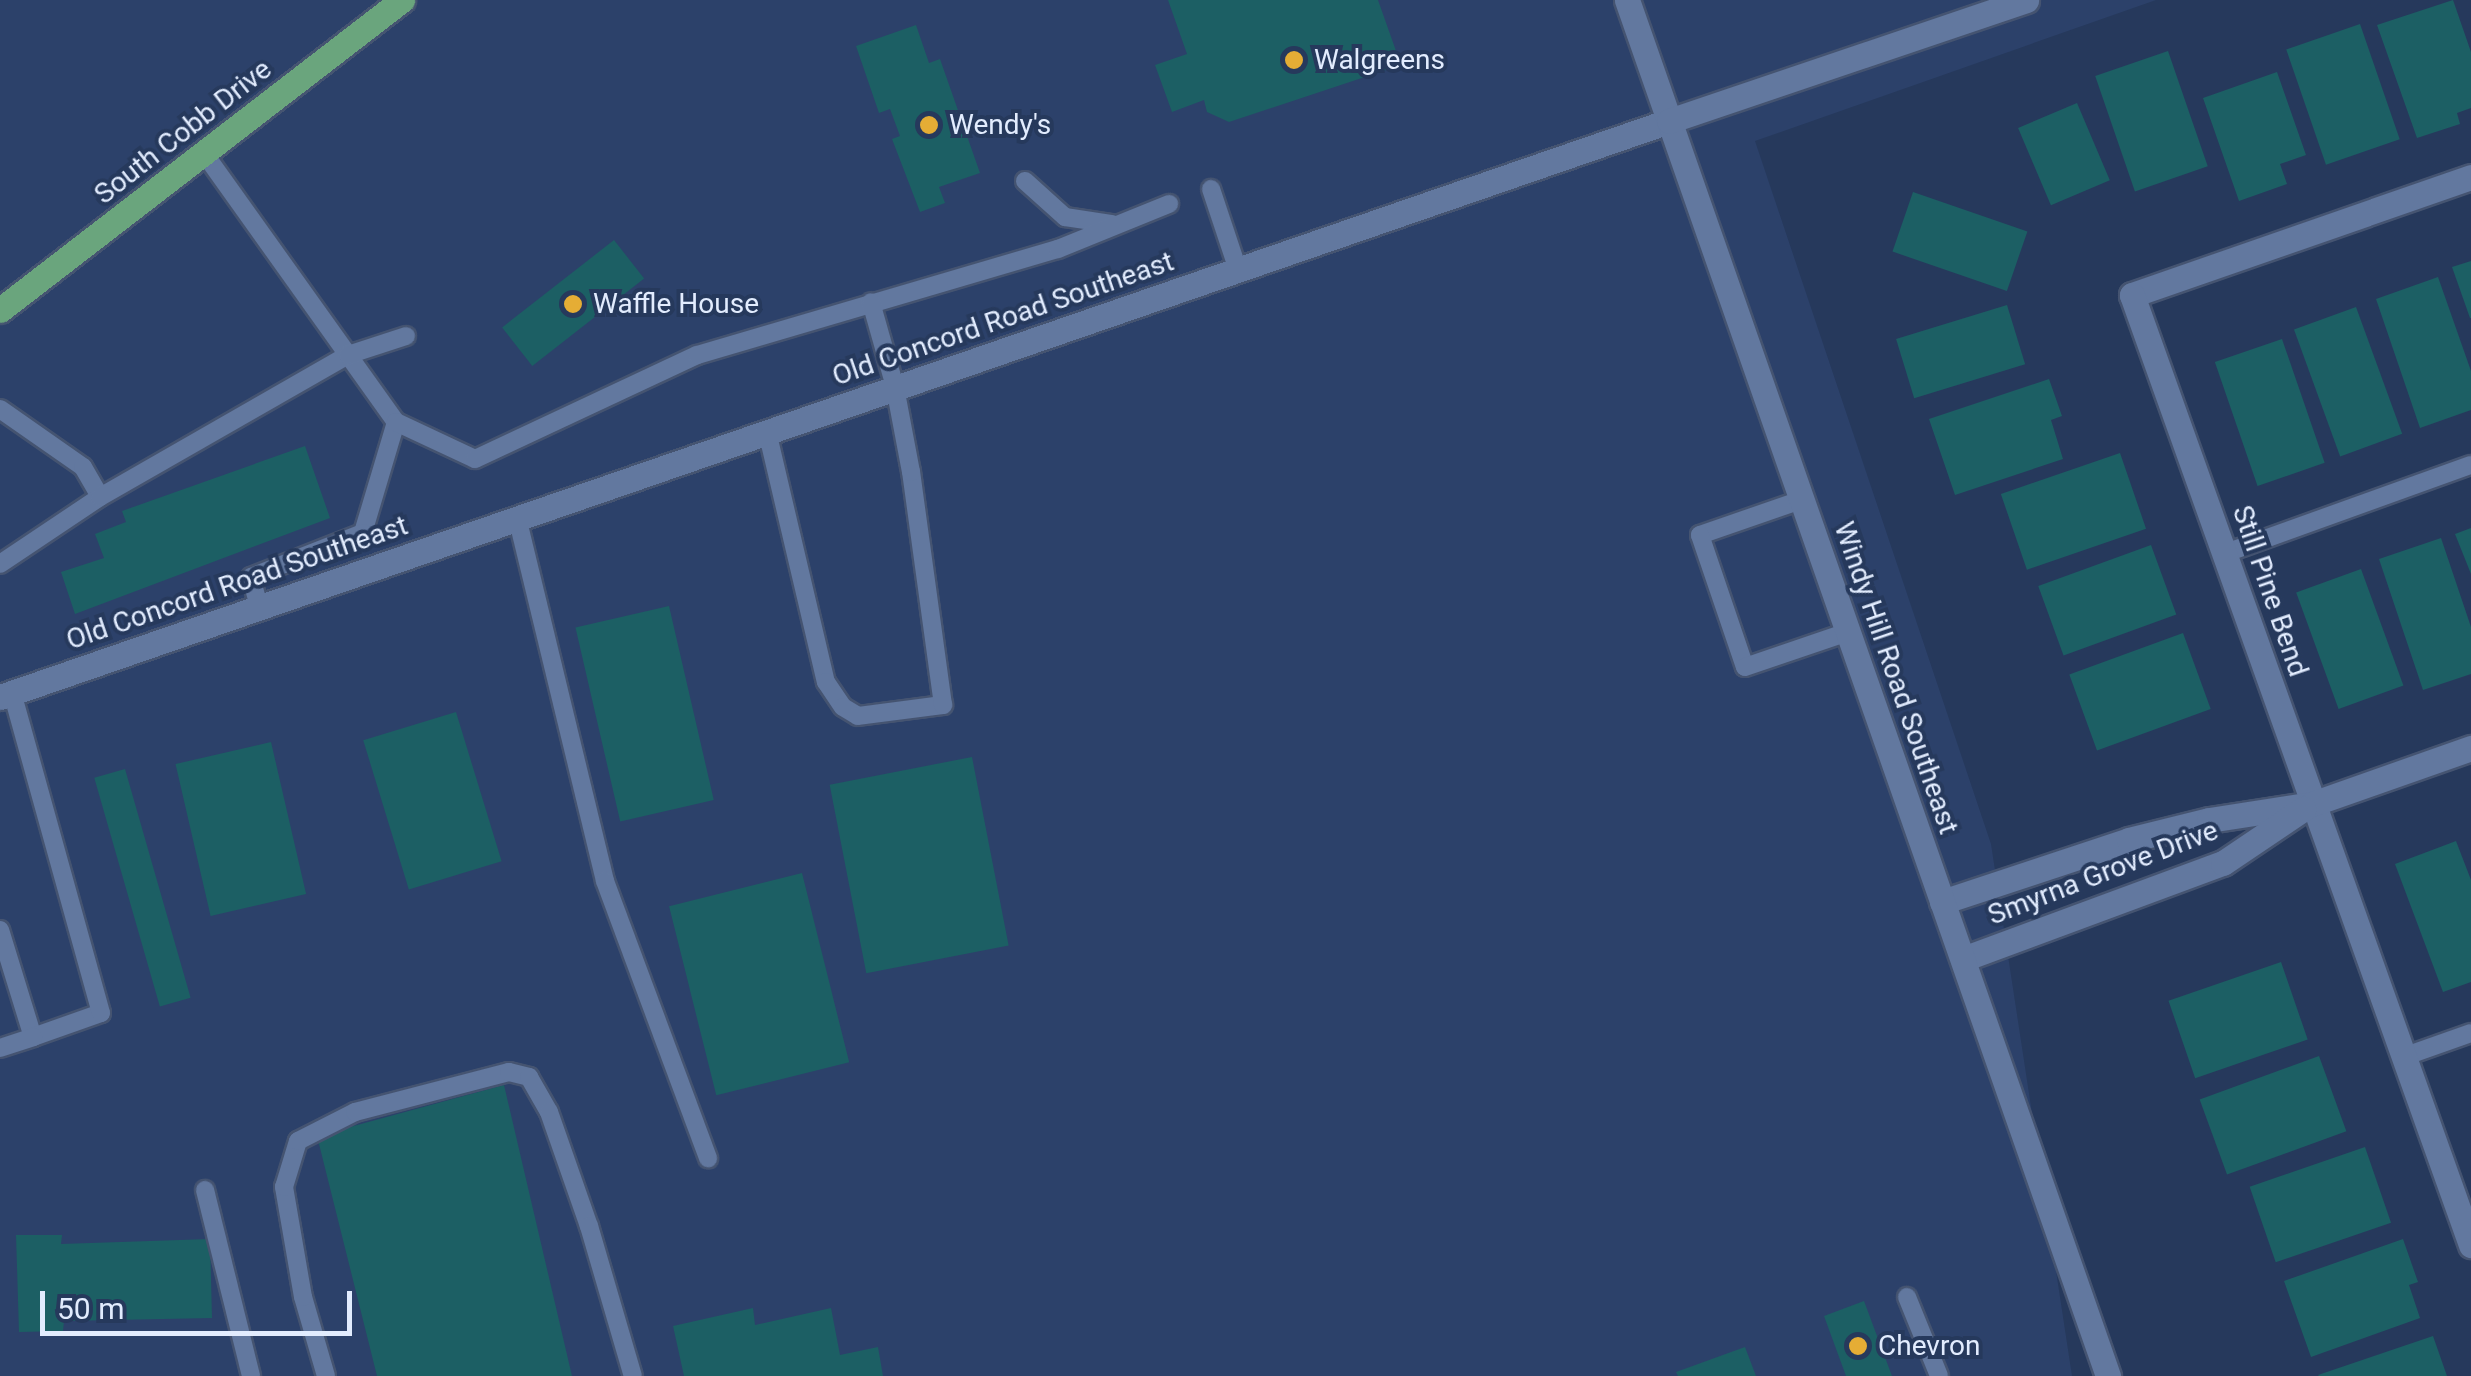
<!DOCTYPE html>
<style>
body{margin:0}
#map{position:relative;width:2471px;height:1376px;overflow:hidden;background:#26395c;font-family:Roboto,sans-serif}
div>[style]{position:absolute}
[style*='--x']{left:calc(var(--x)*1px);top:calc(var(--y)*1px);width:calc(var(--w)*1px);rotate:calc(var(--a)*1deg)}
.built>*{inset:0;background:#2c416a}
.building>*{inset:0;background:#1c5f64;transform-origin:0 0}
.roads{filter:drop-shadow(2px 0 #455471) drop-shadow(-2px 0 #455471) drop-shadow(0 2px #455471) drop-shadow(0 -2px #455471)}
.lane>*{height:18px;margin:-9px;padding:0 9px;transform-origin:9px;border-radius:9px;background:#62789f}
.street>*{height:25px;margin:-12.5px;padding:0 12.5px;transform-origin:12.5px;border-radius:12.5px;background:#62789f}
.secondary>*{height:25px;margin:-12.5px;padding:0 12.5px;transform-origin:12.5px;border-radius:12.5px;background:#62789f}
.primary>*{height:25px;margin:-12.5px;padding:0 12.5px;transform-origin:12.5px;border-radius:12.5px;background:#6aa57d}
.dots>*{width:28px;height:28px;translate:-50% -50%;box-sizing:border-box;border:5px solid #26395c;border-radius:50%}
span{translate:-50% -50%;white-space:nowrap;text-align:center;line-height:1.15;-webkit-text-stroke:8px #26395c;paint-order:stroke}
.poi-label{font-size:28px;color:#e2ecfe}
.left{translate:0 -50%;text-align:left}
.street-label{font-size:28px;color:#e2ecfe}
.scale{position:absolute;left:40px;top:1291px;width:312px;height:45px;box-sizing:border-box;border:5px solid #e2ecfe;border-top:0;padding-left:12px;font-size:30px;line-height:35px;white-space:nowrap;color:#e2ecfe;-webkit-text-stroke:8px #26395c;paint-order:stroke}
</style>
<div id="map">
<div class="built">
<div style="clip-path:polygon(0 0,2156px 0,1755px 141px,1991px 844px,2072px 1376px,0 1376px)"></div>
</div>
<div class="building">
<div style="clip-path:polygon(1168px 0,1378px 0,1401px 65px,1229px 122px,1207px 112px,1204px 100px,1172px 112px,1155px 65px,1187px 54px)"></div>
<div style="clip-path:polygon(2453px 0,2471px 52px,2471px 108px,2457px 113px,2460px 124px,2417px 138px,2377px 25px)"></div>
<div style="left:2360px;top:24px;width:122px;height:78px;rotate:71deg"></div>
<div style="clip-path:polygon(916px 25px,929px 63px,940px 59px,980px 173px,939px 187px,945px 203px,920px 212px,892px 139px,900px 136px,890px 109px,879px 113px,856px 46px)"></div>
<div style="left:2168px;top:51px;width:122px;height:77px;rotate:71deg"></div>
<div style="clip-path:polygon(2277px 72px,2306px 155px,2280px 164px,2287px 184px,2239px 201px,2203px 98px)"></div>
<div style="left:2077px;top:103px;width:84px;height:64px;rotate:67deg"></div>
<div style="left:1913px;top:192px;width:121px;height:63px;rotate:19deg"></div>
<div style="left:614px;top:240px;width:49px;height:142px;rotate:52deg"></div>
<div style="clip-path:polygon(2471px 261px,2471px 318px,2470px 318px,2452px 267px)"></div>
<div style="clip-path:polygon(2438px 277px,2471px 371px,2471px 410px,2420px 428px,2376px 299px)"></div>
<div style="left:2007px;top:305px;width:62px;height:116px;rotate:73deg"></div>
<div style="left:2356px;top:307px;width:135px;height:66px;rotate:70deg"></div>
<div style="left:2282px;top:339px;width:131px;height:71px;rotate:71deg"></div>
<div style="clip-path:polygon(2049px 379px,2062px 416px,2051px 420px,2063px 459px,1955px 495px,1929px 419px)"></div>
<div style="clip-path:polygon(305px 446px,330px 518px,75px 614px,61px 572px,104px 558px,95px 534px,126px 522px,122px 511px)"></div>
<div style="left:2120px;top:453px;width:80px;height:126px;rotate:71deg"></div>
<div style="clip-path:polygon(2471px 528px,2471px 574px,2455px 534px)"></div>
<div style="clip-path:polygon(2441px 538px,2471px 627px,2471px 674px,2423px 690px,2379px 559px)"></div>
<div style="left:2151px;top:545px;width:74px;height:120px;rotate:70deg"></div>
<div style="left:2361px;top:569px;width:124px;height:69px;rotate:70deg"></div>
<div style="left:669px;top:606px;width:199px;height:96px;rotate:77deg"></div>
<div style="left:2183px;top:633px;width:81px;height:121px;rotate:70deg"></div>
<div style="left:456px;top:712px;width:156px;height:97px;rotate:73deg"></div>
<div style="left:271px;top:742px;width:156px;height:98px;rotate:77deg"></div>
<div style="left:972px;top:757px;width:192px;height:145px;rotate:79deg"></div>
<div style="left:125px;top:769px;width:238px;height:32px;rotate:74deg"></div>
<div style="clip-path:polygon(2456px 841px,2471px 880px,2471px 982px,2443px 992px,2395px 864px)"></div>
<div style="left:802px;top:873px;width:195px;height:137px;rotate:76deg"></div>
<div style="left:2281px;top:962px;width:82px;height:119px;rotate:71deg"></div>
<div style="left:2319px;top:1056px;width:80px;height:127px;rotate:70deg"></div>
<div style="clip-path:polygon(504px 1085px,572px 1376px,377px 1376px,317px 1136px)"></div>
<div style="left:2365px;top:1147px;width:80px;height:122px;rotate:71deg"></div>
<div style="clip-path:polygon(16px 1235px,62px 1235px,61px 1244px,210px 1239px,212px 1318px,64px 1321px,63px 1331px,19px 1332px)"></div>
<div style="clip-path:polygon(2403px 1239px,2418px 1282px,2409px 1285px,2420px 1318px,2311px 1357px,2284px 1281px)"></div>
<div style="clip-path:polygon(1864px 1301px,1892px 1376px,1846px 1376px,1824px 1316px)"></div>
<div style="clip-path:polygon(753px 1308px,755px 1325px,831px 1308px,840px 1355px,878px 1347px,883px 1376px,684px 1376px,673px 1326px)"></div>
<div style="clip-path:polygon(2433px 1336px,2447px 1376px,2319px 1376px,2318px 1375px)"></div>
<div style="clip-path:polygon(1745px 1347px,1756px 1376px,1678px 1376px,1676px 1372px)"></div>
</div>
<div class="roads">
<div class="lane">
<div style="--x:204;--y:153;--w:330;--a:54.5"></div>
<div style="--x:396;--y:422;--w:116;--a:106.6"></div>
<div style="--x:363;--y:533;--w:120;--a:158.6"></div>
<div style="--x:251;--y:577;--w:31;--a:75"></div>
<div style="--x:1025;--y:181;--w:54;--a:42"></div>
<div style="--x:1065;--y:217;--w:48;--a:8.5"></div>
<div style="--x:1211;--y:189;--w:85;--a:71.6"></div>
<div style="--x:0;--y:409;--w:101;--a:34.9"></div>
<div style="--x:83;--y:467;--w:34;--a:60"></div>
<div style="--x:100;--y:497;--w:120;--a:146.2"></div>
<div style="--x:396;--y:422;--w:87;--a:25.1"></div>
<div style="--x:475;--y:459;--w:245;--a:-25.1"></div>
<div style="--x:697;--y:355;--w:376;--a:-16.4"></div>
<div style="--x:1058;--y:249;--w:120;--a:-22.1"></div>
<div style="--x:767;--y:431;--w:258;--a:76.8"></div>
<div style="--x:826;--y:682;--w:30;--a:56"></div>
<div style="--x:843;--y:707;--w:17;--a:31"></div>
<div style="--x:858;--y:716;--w:86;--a:-7.4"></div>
<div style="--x:943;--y:705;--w:235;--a:-97.8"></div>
<div style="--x:911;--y:472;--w:86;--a:-100.7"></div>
<div style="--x:895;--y:387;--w:88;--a:-105.8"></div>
<div style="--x:100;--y:497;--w:286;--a:-29.8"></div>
<div style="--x:348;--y:355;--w:61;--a:-18.1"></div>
<div style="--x:1801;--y:500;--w:107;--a:160.9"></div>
<div style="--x:1700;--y:535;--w:139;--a:71.2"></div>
<div style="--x:1745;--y:667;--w:109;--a:-18.8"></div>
<div style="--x:517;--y:517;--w:374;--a:76.4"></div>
<div style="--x:605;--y:881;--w:296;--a:69.6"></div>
<div style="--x:2226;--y:553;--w:260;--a:-19.8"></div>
<div style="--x:0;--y:930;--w:112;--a:72.9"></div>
<div style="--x:33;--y:1037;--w:72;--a:-19.4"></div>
<div style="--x:101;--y:1013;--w:332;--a:-105.5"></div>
<div style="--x:0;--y:1048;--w:35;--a:-18"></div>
<div style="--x:2403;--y:1057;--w:72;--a:-19.4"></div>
<div style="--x:205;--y:1190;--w:192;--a:76.1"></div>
<div style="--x:1907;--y:1297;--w:85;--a:67.9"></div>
<div style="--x:326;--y:1376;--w:82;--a:-106.2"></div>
<div style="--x:303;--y:1297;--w:112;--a:-99.8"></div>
<div style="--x:284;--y:1187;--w:48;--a:-73.1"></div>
<div style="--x:298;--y:1141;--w:64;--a:-27"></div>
<div style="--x:355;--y:1112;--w:159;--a:-14.6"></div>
<div style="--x:509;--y:1072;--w:21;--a:14"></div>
<div style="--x:529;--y:1077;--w:40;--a:60.3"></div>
<div style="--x:549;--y:1112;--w:121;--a:70.7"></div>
<div style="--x:589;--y:1226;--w:156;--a:73.7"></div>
</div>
<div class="street">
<div style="--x:2471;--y:177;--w:359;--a:160.8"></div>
<div style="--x:2132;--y:295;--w:1009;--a:70.36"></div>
<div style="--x:0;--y:697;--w:1766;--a:-19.04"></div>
<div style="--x:1942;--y:902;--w:197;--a:-18.3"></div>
<div style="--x:2129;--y:840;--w:82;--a:-14"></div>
<div style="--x:2209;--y:820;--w:104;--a:-8.8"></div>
<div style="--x:2312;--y:804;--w:169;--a:-19.4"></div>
<div style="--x:1963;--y:959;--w:277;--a:-20.3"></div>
<div style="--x:2223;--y:863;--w:97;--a:-34"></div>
</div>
<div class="secondary">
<div style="--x:1627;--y:0;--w:1458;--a:70.73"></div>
<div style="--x:1669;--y:121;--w:377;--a:-18.7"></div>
</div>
<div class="primary">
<div style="--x:0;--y:310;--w:508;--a:-37.64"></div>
</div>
</div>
<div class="dots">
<div style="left:1294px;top:60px;background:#e5ad35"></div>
<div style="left:929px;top:125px;background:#e5ad35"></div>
<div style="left:573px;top:304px;background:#e5ad35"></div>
<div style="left:1858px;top:1346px;background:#e5ad35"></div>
</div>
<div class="poi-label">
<span class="left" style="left:1314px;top:60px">Walgreens</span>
<span class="left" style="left:949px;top:125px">Wendy's</span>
<span class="left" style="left:593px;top:304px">Waffle House</span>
<span class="left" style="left:1878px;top:1346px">Chevron</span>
</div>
<div class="street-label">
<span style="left:183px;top:132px;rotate:-38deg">South Cobb Drive</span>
<span style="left:1003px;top:319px;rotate:-19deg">Old Concord Road Southeast</span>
<span style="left:237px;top:583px;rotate:-19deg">Old Concord Road Southeast</span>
<span style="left:2270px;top:591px;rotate:71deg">Still Pine Bend</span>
<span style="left:1896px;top:678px;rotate:71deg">Windy Hill Road Southeast</span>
<span style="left:2103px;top:873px;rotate:-21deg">Smyrna Grove Drive</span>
</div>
<div class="scale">50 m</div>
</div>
